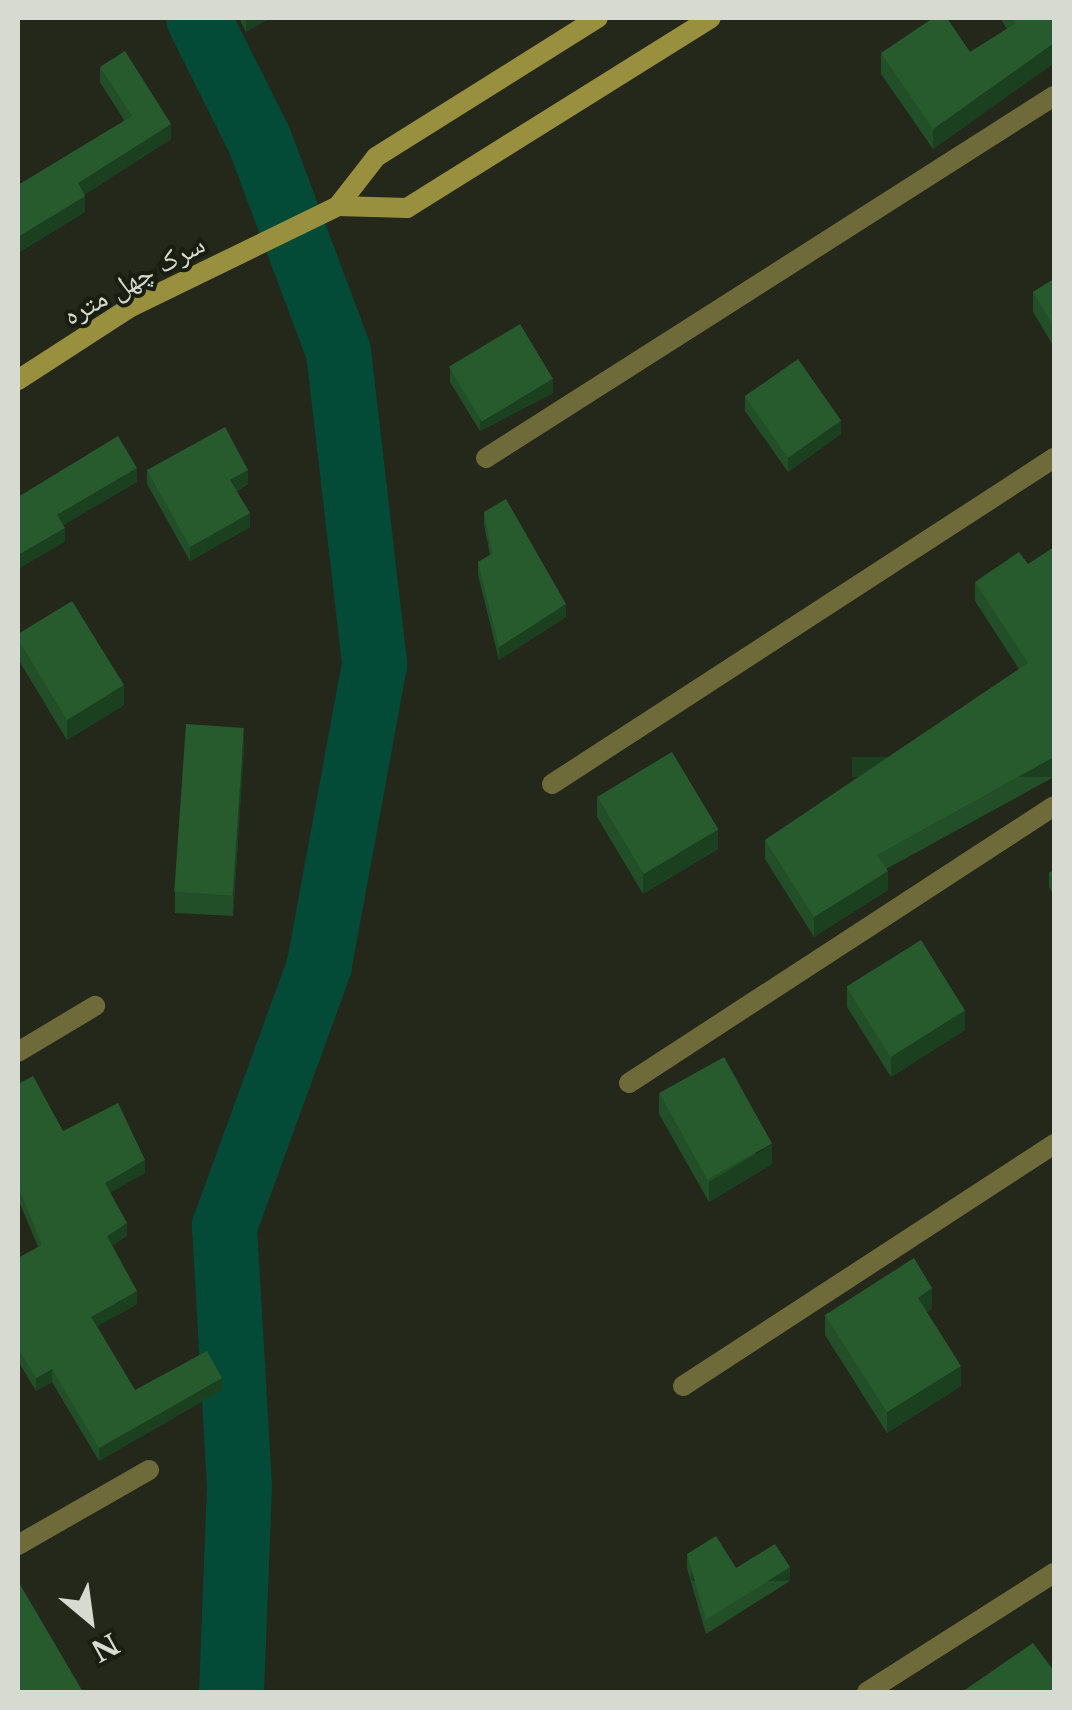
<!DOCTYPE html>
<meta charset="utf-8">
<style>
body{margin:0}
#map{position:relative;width:1072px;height:1710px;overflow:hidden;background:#23281a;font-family:"Libre Baskerville","Noto Naskh Arabic",serif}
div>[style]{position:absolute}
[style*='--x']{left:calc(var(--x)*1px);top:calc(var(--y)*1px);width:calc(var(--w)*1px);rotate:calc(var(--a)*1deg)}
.river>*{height:65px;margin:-32.5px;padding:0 32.5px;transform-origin:32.5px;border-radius:32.5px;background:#034b37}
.street>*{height:20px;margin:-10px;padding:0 10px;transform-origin:10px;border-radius:10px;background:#6e6a3a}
.secondary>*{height:20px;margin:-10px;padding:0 10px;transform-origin:10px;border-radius:10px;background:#98903f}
.wall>*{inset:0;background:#224e28}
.shaded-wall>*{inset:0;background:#1b4020;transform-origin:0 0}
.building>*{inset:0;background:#275b2e;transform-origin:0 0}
span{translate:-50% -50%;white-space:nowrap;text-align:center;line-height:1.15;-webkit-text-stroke:8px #191e11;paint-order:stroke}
.street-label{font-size:28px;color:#d6dad1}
.frame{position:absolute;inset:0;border:20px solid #d6dad1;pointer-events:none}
.north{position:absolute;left:40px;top:1570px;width:100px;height:100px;-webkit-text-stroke:8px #191e11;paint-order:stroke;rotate:151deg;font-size:28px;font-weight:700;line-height:40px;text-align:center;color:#d6dad1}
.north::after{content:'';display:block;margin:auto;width:35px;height:45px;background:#d6dad1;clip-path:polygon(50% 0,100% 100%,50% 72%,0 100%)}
</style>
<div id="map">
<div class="river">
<div style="--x:198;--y:18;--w:136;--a:63.4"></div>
<div style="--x:259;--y:140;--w:225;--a:69.5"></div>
<div style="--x:338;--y:351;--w:315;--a:83.4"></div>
<div style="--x:374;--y:664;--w:306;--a:100.4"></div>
<div style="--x:319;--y:965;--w:278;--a:110"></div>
<div style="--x:224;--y:1226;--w:259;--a:86.7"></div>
<div style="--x:239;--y:1485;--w:207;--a:92.2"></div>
</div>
<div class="street">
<div style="--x:486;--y:458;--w:674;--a:-32.51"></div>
<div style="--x:552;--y:784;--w:599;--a:-33"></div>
<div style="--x:18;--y:1052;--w:90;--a:-30.9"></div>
<div style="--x:629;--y:1083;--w:507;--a:-33.09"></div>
<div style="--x:683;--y:1386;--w:443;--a:-33.1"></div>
<div style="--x:18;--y:1545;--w:151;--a:-29.8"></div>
<div style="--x:867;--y:1692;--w:222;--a:-32.5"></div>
</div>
<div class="secondary">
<div style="--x:338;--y:206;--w:62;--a:-52.2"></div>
<div style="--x:376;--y:157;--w:262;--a:-32.1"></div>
<div style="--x:18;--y:380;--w:135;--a:-32.9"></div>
<div style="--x:131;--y:307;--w:230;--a:-26"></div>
<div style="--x:338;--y:206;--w:69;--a:1.7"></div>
<div style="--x:407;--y:208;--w:358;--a:-32"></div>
</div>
<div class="wall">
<div style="clip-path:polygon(239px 18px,270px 18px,246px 32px)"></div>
<div style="clip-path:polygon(1000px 18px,1054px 18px,1054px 63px,933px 149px,881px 74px,881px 53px,970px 52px,1007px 29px)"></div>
<div style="clip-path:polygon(100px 67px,171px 139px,84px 195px,85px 212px,18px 253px,124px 120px,100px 82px)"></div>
<div style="clip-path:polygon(1054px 279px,1054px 347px,1033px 312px,1033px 292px)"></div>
<div style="clip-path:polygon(450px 368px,553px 393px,480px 431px,450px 382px)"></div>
<div style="clip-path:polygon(745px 397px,841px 434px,788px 472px,745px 411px)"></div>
<div style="clip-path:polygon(147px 470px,248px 484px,237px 491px,250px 527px,190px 561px,147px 484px)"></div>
<div style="clip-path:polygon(484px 512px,566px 617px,499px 660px,478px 575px,478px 562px,490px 555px,484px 525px)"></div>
<div style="clip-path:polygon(1028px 564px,1054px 777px,886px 869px,888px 890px,814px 937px,765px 859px,765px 840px,1019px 669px,975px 601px,975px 582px)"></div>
<div style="clip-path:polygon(18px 634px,124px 705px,67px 740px,18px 659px)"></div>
<div style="clip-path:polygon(244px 748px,233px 916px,175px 913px,175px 892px)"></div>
<div style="clip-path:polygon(597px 797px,718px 849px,643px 894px,597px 817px)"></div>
<div style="clip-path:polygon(1054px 870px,1054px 896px,1049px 887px,1049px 873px)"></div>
<div style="clip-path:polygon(847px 987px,965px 1030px,891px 1077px,847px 1007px)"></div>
<div style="clip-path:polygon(18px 1084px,63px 1131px,145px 1173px,110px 1192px,127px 1236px,112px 1245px,137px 1304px,97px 1326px,135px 1390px,222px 1390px,99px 1461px,52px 1382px,36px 1391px,18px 1361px,18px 1258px,38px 1247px,18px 1199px)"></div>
<div style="clip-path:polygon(659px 1093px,772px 1164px,709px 1202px,659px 1114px)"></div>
<div style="clip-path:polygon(932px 1309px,927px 1312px,961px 1386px,887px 1433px,825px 1335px,825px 1315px)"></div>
<div style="clip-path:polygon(687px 1554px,736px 1568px,790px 1581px,706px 1634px,687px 1568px)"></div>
</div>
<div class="shaded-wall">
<div style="clip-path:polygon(246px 18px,270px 18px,246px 32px)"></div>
<div style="clip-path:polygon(1054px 43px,1054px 63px,933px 149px,933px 129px)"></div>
<div style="clip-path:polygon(171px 124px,171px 139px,78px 199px,78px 183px)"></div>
<div style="clip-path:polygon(85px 196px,85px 212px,18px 253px,18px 237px)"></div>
<div style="clip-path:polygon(553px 379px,553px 393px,480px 431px,480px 417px)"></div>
<div style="clip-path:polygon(841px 420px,841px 434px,788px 472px,788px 458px)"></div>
<div style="clip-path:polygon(137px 468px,137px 482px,57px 529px,57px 515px)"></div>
<div style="clip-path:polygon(248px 470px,248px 484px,230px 494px,230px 480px)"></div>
<div style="clip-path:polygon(250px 513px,250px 527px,190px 561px,190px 547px)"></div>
<div style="clip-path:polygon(65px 528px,65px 542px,20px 568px,20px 554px)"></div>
<div style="clip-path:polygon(566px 604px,566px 617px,499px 660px,499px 647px)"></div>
<div style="clip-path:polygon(124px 685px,124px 705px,67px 740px,67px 720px)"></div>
<div style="clip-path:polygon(244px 728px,244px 748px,233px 916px,233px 896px)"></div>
<div style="left:1054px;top:757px;width:20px;height:202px;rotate:90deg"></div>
<div style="clip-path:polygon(718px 829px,718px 849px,643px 894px,643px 873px)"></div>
<div style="clip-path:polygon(888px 871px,888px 890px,814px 937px,814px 917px)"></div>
<div style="clip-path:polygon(965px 1010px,965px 1030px,891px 1077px,891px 1057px)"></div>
<div style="clip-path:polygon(772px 1144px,772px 1164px,709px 1202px,709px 1182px)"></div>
<div style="clip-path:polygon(145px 1160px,145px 1173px,105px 1196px,105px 1183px)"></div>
<div style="clip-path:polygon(127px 1223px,127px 1236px,107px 1249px,107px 1236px)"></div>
<div style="clip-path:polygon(932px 1288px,932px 1309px,918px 1318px,918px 1298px)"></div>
<div style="clip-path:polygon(137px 1291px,137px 1304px,91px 1330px,91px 1317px)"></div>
<div style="clip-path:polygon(961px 1366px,961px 1386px,887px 1433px,887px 1412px)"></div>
<div style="clip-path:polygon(52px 1369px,52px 1382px,36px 1391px,36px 1378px)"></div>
<div style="clip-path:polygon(222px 1378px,222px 1390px,99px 1461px,99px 1448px)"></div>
<div style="left:790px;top:1567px;width:14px;height:99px;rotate:90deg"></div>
</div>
<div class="building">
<div style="clip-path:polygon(933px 18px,947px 18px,970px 52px,1016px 23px,1013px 18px,1054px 18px,1054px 43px,933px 129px,881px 53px)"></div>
<div style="clip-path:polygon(125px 51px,171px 124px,78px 183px,85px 196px,18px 237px,18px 185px,132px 116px,100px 67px)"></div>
<div style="clip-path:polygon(1054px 279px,1054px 327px,1033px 292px)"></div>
<div style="left:520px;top:324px;width:64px;height:83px;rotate:59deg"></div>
<div style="left:798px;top:359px;width:75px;height:65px;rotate:55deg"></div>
<div style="clip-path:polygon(225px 427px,248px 470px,230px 480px,250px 513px,190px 547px,147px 470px)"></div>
<div style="clip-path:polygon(118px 436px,137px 468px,57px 515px,65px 528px,20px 554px,18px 551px,18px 497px)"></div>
<div style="clip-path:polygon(506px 499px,566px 604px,499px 647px,478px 562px,492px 554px,484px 512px)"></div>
<div style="clip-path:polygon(1054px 547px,1054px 757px,877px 855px,888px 871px,814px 917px,765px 840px,1028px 663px,975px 582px,1019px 552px,1028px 564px)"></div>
<div style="clip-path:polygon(72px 601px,124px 685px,67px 720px,18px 639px,18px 634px)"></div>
<div style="left:186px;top:724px;width:58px;height:168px;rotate:4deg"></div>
<div style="left:672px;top:752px;width:90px;height:87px;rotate:59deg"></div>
<div style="clip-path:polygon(1054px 870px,1054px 882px,1049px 873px)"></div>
<div style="left:921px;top:940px;width:83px;height:88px;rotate:58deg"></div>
<div style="left:724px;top:1057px;width:99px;height:74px;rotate:61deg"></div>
<div style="clip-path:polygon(33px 1076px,63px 1131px,118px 1103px,145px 1160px,105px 1183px,127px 1223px,107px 1236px,137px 1291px,91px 1317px,135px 1390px,207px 1351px,222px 1378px,99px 1448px,52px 1369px,36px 1378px,18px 1348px,18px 1258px,42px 1245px,18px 1186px,18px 1084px)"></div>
<div style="clip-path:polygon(914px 1258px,932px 1288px,918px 1298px,961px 1366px,887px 1412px,825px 1315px)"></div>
<div style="clip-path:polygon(716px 1536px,736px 1568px,775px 1544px,790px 1567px,706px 1620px,687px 1554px)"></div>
<div style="clip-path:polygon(18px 1581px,83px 1692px,18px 1692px)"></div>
<div style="clip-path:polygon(1033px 1643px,1054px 1671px,1054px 1692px,962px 1692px)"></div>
</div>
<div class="street-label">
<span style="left:134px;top:280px;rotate:-29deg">سرک چهل متره</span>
</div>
<div class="frame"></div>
<div class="north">N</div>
</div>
